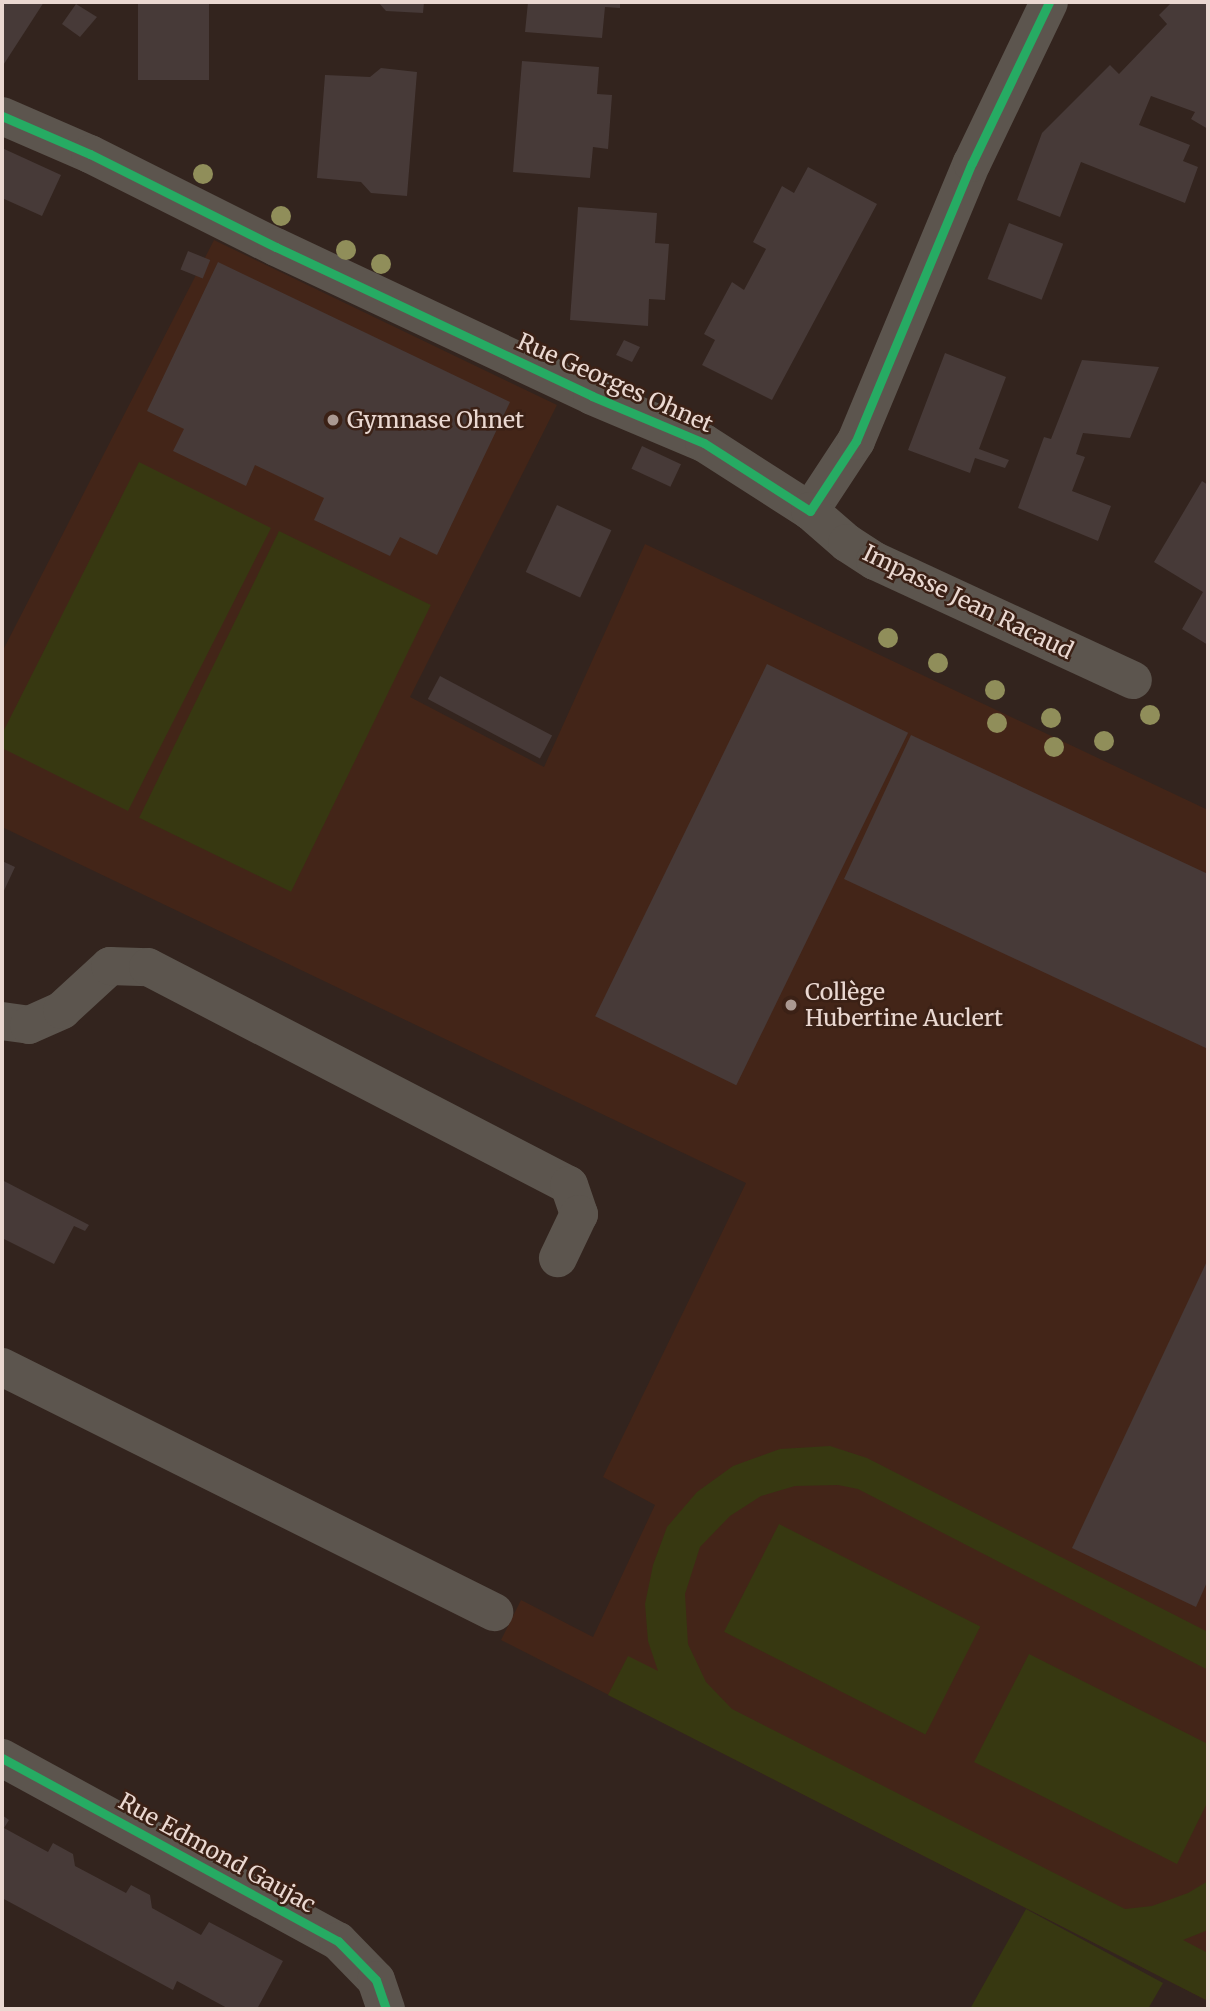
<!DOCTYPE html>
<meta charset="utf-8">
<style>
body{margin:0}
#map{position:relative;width:1210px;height:2011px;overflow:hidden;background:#33241e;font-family:Merriweather,serif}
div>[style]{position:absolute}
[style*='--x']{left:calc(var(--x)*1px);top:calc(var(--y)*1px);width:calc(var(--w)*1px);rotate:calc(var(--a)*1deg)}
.built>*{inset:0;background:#432518}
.green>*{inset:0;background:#373811;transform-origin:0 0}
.building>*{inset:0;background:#473a38;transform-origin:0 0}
.minor>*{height:38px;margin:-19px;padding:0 19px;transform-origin:19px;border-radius:19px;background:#5c554e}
.cycleway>*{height:9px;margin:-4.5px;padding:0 4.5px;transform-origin:4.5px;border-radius:4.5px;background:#26ab63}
.trees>*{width:20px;height:20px;margin:-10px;border-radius:50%;background:#908e5a}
.dots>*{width:19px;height:19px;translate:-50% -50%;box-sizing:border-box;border:4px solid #3b2116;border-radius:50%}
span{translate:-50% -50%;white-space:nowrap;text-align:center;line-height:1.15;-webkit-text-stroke:5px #3b2116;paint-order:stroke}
.street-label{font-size:23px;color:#ead8d1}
.poi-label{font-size:23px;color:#ead8d1}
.left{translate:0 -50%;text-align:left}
.frame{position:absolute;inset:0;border:4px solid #ead8d1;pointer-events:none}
</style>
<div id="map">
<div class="built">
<div style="clip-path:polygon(214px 240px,557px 405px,410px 697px,544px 767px,645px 544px,1208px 810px,1208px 2001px,501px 1640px,521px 1600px,593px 1637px,655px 1505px,603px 1477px,746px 1183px,2px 827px,2px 652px)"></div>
</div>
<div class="green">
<div style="clip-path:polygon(139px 462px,271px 528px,128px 811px,2px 748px,2px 734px)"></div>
<div style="left:279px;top:531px;width:169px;height:319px;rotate:26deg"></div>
<div style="clip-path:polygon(830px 1446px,867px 1458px,1208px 1632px,1208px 1670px,858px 1489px,838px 1485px,795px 1486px,761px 1496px,730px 1516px,700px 1547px,685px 1594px,688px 1644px,706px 1682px,732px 1709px,1125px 1909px,1152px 1906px,1188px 1893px,1208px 1881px,1208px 1930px,1183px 1940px,1208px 1953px,1208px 2001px,608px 1695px,628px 1656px,658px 1671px,648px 1641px,645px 1604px,653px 1565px,667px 1527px,697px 1492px,733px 1466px,780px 1449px)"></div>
<div style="left:779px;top:1524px;width:226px;height:121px;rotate:27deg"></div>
<div style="clip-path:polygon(1029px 1654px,1208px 1744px,1208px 1801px,1177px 1864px,974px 1762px)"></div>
<div style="clip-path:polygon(1026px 1909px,1163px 1983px,1148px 2009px,970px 2009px)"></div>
</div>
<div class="building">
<div style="clip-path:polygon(2px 2px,44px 2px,2px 67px)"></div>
<div style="left:138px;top:2px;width:71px;height:78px"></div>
<div style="clip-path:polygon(378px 2px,424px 2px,423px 13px,386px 11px)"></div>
<div style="clip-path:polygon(528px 2px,620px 2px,620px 8px,605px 7px,602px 38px,525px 32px)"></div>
<div style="clip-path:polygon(1172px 2px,1208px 2px,1208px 129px,1191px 119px,1195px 112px,1151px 96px,1139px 125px,1190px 145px,1183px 161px,1198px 167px,1185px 203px,1081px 162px,1060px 217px,1017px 200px,1042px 133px,1110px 65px,1119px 74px,1167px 24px,1159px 15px)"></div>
<div style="clip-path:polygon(76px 4px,97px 17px,80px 37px,62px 24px)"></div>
<div style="clip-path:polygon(522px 61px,599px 67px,597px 94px,612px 95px,608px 149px,593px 147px,590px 178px,513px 172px)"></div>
<div style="clip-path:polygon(381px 68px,417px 72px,407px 196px,371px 193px,361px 182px,317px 178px,325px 75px,370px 77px)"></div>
<div style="clip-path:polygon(2px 148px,61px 175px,42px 216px,2px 198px)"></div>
<div style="clip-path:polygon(808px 167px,877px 204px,772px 400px,702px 365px,715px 340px,704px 334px,732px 282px,744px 290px,766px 249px,753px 242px,782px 186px,794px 193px)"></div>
<div style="clip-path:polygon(578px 207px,657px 213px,655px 243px,669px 244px,665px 300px,649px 299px,648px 326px,570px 320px)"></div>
<div style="left:1009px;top:223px;width:58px;height:60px;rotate:21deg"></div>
<div style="left:188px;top:251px;width:24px;height:20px;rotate:22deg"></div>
<div style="clip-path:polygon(218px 262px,510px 402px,437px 555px,400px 537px,390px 556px,314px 520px,324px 498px,255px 465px,246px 486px,173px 451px,184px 429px,147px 411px)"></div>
<div style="clip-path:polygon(624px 340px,640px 347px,632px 362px,616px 355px)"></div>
<div style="clip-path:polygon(945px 353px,1006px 377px,979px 449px,1009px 460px,1005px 468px,975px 458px,970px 473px,908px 450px)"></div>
<div style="clip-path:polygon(1082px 360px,1159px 367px,1130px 438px,1083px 433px,1076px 454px,1085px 457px,1072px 491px,1111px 506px,1098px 541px,1018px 508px,1044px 437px,1051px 439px)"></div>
<div style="left:642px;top:446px;width:43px;height:25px;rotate:25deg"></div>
<div style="clip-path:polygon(1202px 481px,1208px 485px,1208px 645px,1182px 629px,1203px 592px,1154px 562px)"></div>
<div style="left:557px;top:505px;width:60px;height:74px;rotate:25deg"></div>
<div style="left:767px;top:664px;width:157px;height:392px;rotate:26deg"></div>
<div style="left:440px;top:676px;width:127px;height:26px;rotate:28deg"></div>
<div style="clip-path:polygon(911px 735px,1208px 874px,1208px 1049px,844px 879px)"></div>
<div style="clip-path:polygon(2px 861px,15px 867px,2px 895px)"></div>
<div style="clip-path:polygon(2px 1180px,89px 1225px,85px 1231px,74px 1226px,54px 1264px,2px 1238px)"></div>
<div style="clip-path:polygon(1208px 1259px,1208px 1580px,1196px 1607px,1072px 1548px)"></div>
<div style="clip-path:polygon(2px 1815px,9px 1820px,4px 1828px,48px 1852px,53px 1843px,73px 1854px,75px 1866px,126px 1893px,131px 1885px,150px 1895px,152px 1908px,201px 1935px,209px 1922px,283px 1961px,257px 2009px,229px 2009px,177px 1981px,173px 1990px,2px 1898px)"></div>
</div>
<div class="minor">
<div style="--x:2;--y:116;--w:96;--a:23.4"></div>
<div style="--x:90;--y:154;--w:208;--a:26.6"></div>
<div style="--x:276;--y:247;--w:349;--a:25.2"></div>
<div style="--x:592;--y:396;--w:121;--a:22.8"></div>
<div style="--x:704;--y:443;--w:126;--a:32.7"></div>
<div style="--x:810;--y:511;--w:84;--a:-56.7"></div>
<div style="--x:856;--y:441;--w:301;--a:-67.4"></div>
<div style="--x:972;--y:163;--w:178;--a:-64.4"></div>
<div style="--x:810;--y:511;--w:49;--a:40.9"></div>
<div style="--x:847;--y:543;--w:33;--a:33"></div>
<div style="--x:875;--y:561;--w:284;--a:24.8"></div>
<div style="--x:2;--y:1021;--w:27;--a:8"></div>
<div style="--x:29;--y:1025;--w:36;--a:-24"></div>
<div style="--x:62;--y:1010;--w:65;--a:-42.5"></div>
<div style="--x:110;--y:966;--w:38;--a:2"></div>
<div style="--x:148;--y:967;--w:474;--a:27.4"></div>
<div style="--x:569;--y:1185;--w:31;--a:71"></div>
<div style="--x:579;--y:1214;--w:49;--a:115.5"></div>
<div style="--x:2;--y:1367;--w:550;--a:26.47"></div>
<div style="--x:2;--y:1758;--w:383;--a:28.6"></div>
<div style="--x:338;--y:1941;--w:54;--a:45.7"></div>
<div style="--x:376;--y:1980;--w:31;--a:71"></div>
</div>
<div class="cycleway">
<div style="--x:2;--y:116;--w:96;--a:23.4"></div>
<div style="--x:90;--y:154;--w:208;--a:26.6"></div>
<div style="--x:276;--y:247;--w:349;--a:25.2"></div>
<div style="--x:592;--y:396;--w:121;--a:22.8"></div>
<div style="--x:704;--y:443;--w:126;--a:32.7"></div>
<div style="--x:810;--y:511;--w:84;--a:-56.7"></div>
<div style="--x:856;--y:441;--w:301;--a:-67.4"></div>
<div style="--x:972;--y:163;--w:178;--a:-64.4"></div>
<div style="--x:2;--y:1758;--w:383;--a:28.6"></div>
<div style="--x:338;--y:1941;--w:54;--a:45.7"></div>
<div style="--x:376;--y:1980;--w:31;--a:71"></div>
</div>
<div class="trees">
<div style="left:203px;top:174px"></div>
<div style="left:281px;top:216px"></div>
<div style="left:346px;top:250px"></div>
<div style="left:381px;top:264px"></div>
<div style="left:888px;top:638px"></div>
<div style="left:938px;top:663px"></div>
<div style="left:995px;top:690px"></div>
<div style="left:1150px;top:715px"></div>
<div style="left:1051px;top:718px"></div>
<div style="left:997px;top:723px"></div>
<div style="left:1104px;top:741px"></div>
<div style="left:1054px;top:747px"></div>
</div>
<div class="dots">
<div style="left:333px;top:420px;background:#aa9992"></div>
<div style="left:791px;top:1005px;background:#aa9992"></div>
</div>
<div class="street-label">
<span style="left:615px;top:383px;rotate:24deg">Rue Georges Ohnet</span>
<span style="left:968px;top:602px;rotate:26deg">Impasse Jean Racaud</span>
<span style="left:217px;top:1853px;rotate:29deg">Rue Edmond Gaujac</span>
</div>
<div class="poi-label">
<span class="left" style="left:347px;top:420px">Gymnase Ohnet</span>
<span class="left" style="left:805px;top:1005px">Collège<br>Hubertine Auclert</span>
</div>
<div class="frame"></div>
</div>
